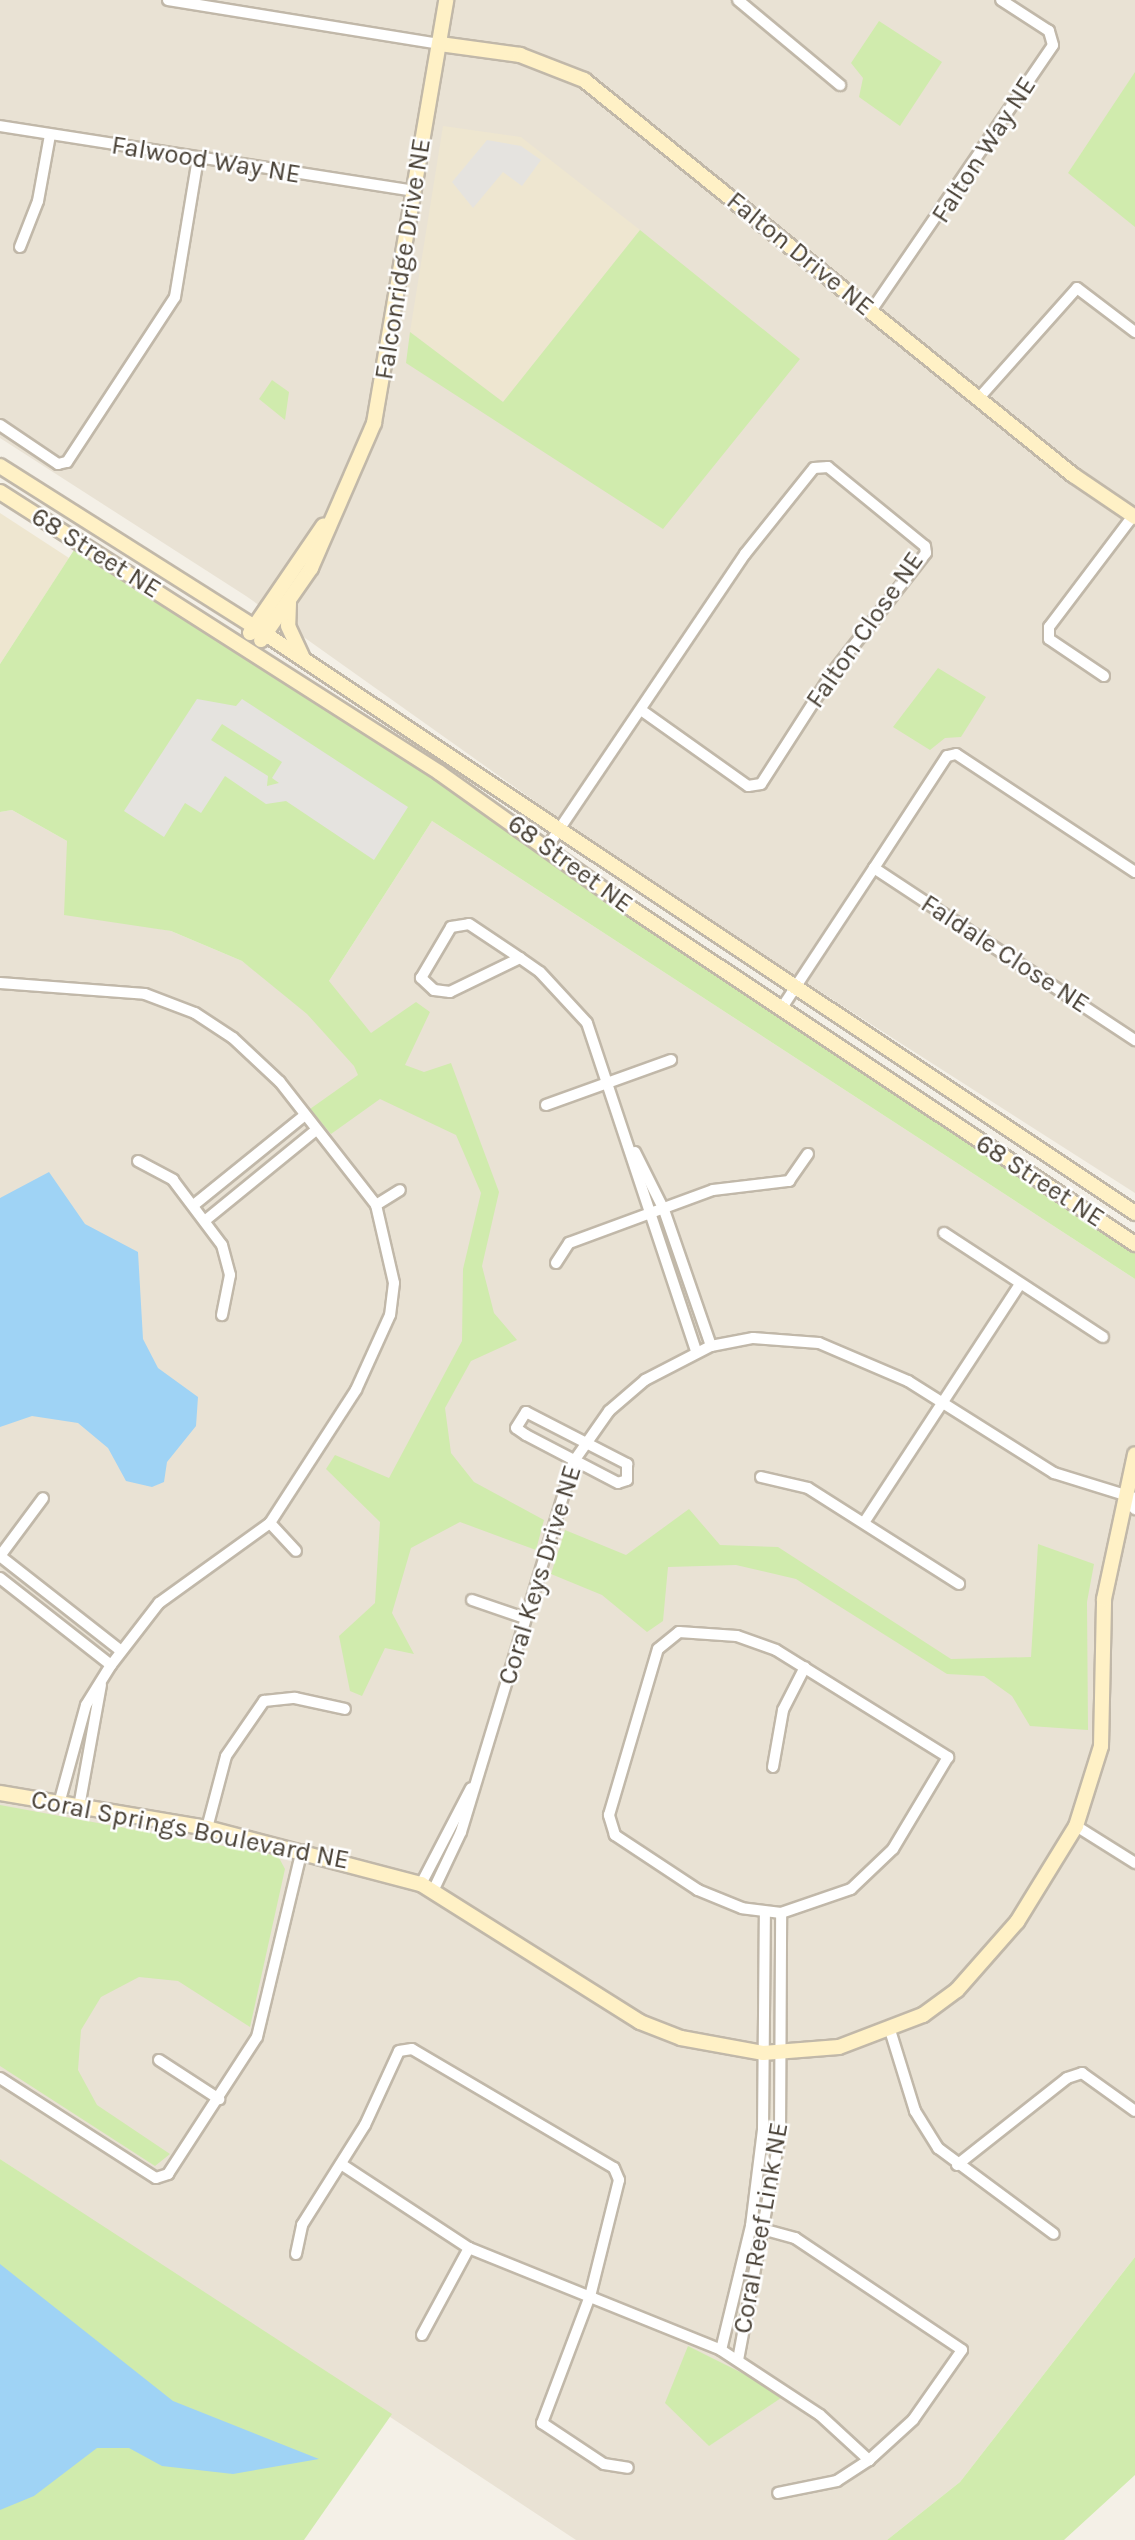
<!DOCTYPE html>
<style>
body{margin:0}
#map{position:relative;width:1135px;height:2540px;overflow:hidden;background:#f4f0e7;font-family:Karla,sans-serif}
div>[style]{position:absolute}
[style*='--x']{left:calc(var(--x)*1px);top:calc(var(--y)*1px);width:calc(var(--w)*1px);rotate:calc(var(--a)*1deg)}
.residential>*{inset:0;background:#e9e2d4}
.education>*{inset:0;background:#eee6d0}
.green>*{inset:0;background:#d0ebad}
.parking>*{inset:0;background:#e5e3df}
.water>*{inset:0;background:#9fd3f5}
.roads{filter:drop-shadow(2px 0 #c1b8a9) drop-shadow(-2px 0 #c1b8a9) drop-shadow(0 2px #c1b8a9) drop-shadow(0 -2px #c1b8a9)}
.street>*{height:10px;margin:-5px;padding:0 5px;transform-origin:5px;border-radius:5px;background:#fff}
.secondary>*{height:14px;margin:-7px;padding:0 7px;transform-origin:7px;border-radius:7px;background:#fff1c6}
span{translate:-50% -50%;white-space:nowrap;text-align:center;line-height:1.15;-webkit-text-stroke:5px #fff;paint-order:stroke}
.street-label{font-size:26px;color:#484035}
</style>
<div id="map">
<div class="residential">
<div style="clip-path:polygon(0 0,1135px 0,1135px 1193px,644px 879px,246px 596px,0 438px)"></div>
<div style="clip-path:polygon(12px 810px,67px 841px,108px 919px,171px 931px,242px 961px,271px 983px,329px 981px,432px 821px,1135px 1279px,1135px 2257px,960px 2482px,887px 2540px,576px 2540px,0 2159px,0 812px)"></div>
</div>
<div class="education">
<div style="clip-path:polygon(443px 126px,521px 137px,640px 230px,503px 402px,410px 332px)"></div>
<div style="clip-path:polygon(0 513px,69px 558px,0 664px)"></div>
</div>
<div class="green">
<div style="clip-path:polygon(879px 21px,942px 62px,900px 126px,859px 97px,863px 78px,851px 63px)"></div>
<div style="clip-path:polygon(1135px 72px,1135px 227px,1068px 173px)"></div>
<div style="clip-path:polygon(640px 230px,800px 359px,663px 529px,406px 363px,410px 332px,503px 402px)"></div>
<div style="clip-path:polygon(272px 380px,289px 392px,285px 420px,259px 399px)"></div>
<div style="clip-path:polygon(76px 547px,447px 788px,614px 906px,1135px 1251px,1135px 1279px,432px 821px,329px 981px,371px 1033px,416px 1002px,430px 1012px,405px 1065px,424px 1072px,451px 1063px,499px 1192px,482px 1266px,494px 1313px,517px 1340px,471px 1361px,445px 1408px,451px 1453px,474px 1482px,544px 1520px,536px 1550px,460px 1522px,411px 1548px,392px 1613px,414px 1654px,385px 1648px,362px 1696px,350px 1691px,339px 1636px,375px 1603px,380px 1522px,326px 1469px,335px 1455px,389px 1478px,462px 1341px,463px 1269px,481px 1193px,456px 1135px,380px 1099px,331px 1134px,310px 1109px,358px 1075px,354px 1066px,307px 1014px,242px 961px,171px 931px,64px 915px,67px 841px,12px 810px,0 812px,0 664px)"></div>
<div style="clip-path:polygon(938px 668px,986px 697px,961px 737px,945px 738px,930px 750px,893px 727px)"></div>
<div style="clip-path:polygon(689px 1509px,720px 1545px,778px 1547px,951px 1659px,1031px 1657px,1038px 1544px,1094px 1564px,1087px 1602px,1088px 1730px,1030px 1726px,1012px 1696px,984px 1676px,947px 1674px,796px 1579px,736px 1565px,668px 1567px,663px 1621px,647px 1632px,602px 1595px,551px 1574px,565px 1530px,626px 1555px)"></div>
<div style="clip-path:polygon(0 1805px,278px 1856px,285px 1869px,250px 2027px,178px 1981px,139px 1977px,101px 1997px,81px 2030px,78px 2070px,97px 2105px,170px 2154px,155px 2166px,0 2066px)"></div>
<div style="clip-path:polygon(0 2159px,392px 2414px,304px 2540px,0 2540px)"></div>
<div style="clip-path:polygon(1135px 2257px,1135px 2475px,1064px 2540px,887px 2540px,960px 2482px)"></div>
<div style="clip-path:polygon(688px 2346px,752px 2378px,781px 2398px,709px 2446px,665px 2403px)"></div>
</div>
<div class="parking">
<div style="clip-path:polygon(487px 140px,521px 146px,541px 160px,522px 186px,503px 172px,473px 208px,452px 182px)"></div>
<div style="clip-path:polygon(evenodd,197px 699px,236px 706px,242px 699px,408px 807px,374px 860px,286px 801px,266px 804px,225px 776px,201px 813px,185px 803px,164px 837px,124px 811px,197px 699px,222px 724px,282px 762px,272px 778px,279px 783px,267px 786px,268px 776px,211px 740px,222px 724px)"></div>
</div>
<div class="water">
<div style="clip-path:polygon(49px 1172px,85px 1224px,138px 1252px,143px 1339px,158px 1368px,198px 1397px,196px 1426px,167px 1462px,164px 1482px,152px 1487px,126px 1481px,108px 1448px,78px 1423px,32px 1416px,0 1427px,0 1198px)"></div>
<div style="clip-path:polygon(0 2264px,173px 2401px,319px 2459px,233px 2474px,162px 2466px,129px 2448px,97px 2448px,34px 2496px,0 2510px)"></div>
</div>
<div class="roads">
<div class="street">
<div style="--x:168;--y:0;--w:276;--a:9.2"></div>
<div style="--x:738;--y:0;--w:133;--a:39.8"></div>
<div style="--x:0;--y:126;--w:418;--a:8.9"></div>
<div style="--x:20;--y:247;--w:49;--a:-68.6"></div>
<div style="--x:38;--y:201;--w:67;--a:-79.7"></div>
<div style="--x:871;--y:311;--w:322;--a:-55.6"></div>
<div style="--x:1053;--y:45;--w:15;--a:-106"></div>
<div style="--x:1049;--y:31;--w:57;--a:-147.1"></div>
<div style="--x:979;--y:398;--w:147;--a:-48.3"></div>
<div style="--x:1077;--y:288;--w:73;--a:37.2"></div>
<div style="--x:0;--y:425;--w:70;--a:33.9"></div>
<div style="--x:58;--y:464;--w:9;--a:-13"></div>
<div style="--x:67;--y:462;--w:197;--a:-56.8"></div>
<div style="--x:175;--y:297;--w:141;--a:-80.6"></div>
<div style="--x:1104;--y:676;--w:66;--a:-146.1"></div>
<div style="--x:1049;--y:639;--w:12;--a:-90"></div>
<div style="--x:1049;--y:627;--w:139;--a:-52.9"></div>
<div style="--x:548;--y:846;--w:352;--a:-56"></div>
<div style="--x:745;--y:554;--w:110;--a:-51.3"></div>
<div style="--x:814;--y:468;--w:14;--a:-4"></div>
<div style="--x:828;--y:467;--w:125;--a:39.2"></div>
<div style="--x:925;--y:546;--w:7;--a:82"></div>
<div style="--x:926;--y:553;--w:151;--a:128"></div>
<div style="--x:833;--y:672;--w:133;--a:122.7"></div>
<div style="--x:761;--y:784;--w:13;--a:171"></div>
<div style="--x:748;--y:786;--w:131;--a:-144.6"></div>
<div style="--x:1135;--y:872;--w:214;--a:-146.6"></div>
<div style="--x:956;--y:754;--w:9;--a:167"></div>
<div style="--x:947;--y:756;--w:134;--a:123.1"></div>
<div style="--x:874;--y:868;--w:313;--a:33.4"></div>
<div style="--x:520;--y:958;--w:78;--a:154.1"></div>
<div style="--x:450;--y:992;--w:16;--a:-173"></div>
<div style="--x:434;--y:990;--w:18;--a:-137"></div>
<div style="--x:421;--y:978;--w:59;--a:-59.5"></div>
<div style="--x:451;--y:927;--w:18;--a:-9"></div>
<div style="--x:469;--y:924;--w:61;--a:33.7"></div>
<div style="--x:520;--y:958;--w:24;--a:35"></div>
<div style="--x:540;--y:972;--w:69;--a:47.3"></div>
<div style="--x:587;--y:1023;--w:346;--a:71.6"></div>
<div style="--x:0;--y:983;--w:145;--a:4.3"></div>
<div style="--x:145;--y:994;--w:53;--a:20.8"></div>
<div style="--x:195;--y:1013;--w:45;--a:33.3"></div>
<div style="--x:233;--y:1038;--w:64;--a:43.1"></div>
<div style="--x:280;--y:1082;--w:156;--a:52"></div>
<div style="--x:376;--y:1205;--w:80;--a:77"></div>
<div style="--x:394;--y:1283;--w:32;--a:97"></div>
<div style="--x:390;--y:1315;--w:82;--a:114.4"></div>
<div style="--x:356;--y:1390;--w:158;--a:122.9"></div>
<div style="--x:270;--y:1523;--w:137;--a:144.2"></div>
<div style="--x:159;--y:1603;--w:78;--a:127.7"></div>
<div style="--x:111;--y:1665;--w:47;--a:122"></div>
<div style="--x:86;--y:1705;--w:103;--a:105.3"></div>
<div style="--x:781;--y:1009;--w:169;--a:-56.6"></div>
<div style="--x:546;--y:1105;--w:133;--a:-19.8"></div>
<div style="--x:635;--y:1152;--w:65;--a:63.4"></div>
<div style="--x:664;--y:1210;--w:144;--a:70.9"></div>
<div style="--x:138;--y:1161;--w:40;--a:28"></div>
<div style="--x:173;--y:1180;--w:81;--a:53"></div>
<div style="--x:222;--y:1245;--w:31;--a:75"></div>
<div style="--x:230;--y:1275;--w:41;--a:101.3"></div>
<div style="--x:195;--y:1204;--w:141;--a:-39"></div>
<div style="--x:376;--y:1205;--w:28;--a:-32"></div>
<div style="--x:207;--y:1219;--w:141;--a:-39.2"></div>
<div style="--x:944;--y:1233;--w:190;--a:33.2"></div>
<div style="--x:556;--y:1263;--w:24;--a:-57"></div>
<div style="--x:569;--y:1243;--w:153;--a:-20.2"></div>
<div style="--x:713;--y:1190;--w:77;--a:-6.8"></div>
<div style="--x:789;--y:1181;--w:33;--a:-55"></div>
<div style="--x:526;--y:1412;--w:114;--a:27.2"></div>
<div style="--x:627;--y:1464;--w:16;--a:90"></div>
<div style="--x:627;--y:1480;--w:9;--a:162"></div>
<div style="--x:618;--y:1483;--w:104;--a:-152.4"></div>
<div style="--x:526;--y:1435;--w:12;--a:-145"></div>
<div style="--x:516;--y:1428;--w:19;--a:-58"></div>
<div style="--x:761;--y:1477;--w:48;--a:13.2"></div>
<div style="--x:808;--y:1488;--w:179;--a:32.4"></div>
<div style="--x:1124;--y:1498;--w:16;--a:45"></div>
<div style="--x:865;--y:1521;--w:283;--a:-56.8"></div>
<div style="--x:270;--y:1523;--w:38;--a:47"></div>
<div style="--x:0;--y:1556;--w:154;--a:38.1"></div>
<div style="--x:0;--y:1556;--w:72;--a:-53.4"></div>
<div style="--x:0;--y:1578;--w:141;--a:38.1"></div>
<div style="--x:472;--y:1600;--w:56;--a:18.8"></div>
<div style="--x:679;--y:1632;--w:58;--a:3.9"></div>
<div style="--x:737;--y:1636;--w:41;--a:19.7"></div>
<div style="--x:776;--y:1650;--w:203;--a:31.9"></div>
<div style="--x:948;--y:1757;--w:107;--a:120.9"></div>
<div style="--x:893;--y:1849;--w:58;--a:136.4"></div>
<div style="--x:851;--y:1889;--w:74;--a:161.1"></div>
<div style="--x:781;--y:1913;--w:39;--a:-173"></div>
<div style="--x:742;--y:1908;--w:48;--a:-157.8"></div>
<div style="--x:698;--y:1890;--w:100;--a:-146.5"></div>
<div style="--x:615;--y:1835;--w:21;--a:-107"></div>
<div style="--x:609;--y:1815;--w:173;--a:-73.6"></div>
<div style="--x:658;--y:1649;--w:27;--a:-39"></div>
<div style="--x:773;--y:1767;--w:58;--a:-80"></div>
<div style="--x:783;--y:1710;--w:48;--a:-62.9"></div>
<div style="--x:79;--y:1807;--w:124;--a:-79.8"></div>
<div style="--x:1076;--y:1826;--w:70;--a:32.1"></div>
<div style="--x:207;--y:1828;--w:74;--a:-75.2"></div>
<div style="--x:226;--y:1756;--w:67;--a:-55.4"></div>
<div style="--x:264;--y:1701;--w:31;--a:-6"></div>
<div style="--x:295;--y:1698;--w:51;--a:12.4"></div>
<div style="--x:421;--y:1884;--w:108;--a:-62.5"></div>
<div style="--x:434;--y:1889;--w:63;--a:-64.7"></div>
<div style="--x:461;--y:1832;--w:388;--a:-73.1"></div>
<div style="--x:574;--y:1461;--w:61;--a:-55"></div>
<div style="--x:609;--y:1411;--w:48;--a:-40.7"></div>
<div style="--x:645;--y:1380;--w:74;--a:-27.3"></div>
<div style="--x:711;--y:1346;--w:43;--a:-10.8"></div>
<div style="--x:753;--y:1338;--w:66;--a:4.3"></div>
<div style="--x:819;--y:1343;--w:97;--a:23.1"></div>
<div style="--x:908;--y:1381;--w:173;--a:32.2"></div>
<div style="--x:1054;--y:1473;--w:85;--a:17.2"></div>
<div style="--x:890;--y:2030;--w:85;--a:72.8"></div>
<div style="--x:915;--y:2111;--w:44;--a:58.1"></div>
<div style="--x:938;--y:2148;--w:144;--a:36.6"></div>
<div style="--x:159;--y:2060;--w:72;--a:33"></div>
<div style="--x:0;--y:2078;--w:185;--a:32.7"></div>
<div style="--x:156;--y:2178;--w:13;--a:-18"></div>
<div style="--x:168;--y:2174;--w:163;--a:-57"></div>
<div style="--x:257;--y:2037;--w:192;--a:-76.5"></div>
<div style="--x:341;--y:2164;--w:153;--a:33.3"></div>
<div style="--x:469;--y:2248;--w:272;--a:22"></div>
<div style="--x:721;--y:2350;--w:118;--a:33.3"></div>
<div style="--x:820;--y:2415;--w:67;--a:42.6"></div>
<div style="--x:957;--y:2165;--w:140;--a:-38.3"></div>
<div style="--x:1067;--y:2078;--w:16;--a:-18"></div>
<div style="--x:1082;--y:2073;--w:65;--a:35.6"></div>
<div style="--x:751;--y:2226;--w:46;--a:15.3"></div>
<div style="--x:795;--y:2238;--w:201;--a:33.8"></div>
<div style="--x:962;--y:2350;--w:85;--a:125"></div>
<div style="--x:913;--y:2420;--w:59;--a:137.7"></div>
<div style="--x:869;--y:2460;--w:38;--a:147"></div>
<div style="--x:837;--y:2481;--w:60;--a:168.5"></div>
<div style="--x:296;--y:2254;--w:30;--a:-78"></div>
<div style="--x:302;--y:2225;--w:118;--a:-57.8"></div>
<div style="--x:365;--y:2125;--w:81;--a:-65.3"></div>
<div style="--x:399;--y:2051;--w:13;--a:-9"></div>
<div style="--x:412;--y:2049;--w:234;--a:30.5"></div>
<div style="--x:614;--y:2168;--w:13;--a:67"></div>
<div style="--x:619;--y:2180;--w:120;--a:104"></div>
<div style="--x:590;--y:2296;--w:136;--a:110.7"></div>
<div style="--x:542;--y:2423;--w:74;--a:33.5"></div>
<div style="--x:604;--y:2464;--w:24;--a:9"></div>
<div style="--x:422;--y:2335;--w:99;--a:-61.6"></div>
<div style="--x:721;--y:2350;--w:128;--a:-76.4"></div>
<div style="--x:751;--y:2226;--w:97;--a:-82.9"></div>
<div style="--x:763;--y:2130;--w:218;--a:-89.5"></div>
<div style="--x:738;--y:2360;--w:229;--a:-79.4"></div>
<div style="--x:780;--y:2135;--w:222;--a:-89.7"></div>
</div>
<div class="secondary">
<div style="--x:440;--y:44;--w:81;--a:7.8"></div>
<div style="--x:520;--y:55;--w:69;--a:21.3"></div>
<div style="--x:584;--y:80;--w:629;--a:38.93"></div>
<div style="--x:1073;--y:475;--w:75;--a:34.1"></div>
<div style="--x:0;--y:466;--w:316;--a:32.3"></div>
<div style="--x:267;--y:635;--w:1043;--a:33.66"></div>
<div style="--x:0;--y:492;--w:522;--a:32.56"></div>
<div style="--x:440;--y:773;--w:210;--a:35.5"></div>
<div style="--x:611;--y:895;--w:630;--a:33.66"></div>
<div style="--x:289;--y:603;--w:23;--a:92"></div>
<div style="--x:288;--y:626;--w:33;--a:65"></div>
<div style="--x:250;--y:633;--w:130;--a:-55.7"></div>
<div style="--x:261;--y:640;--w:88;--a:-55.2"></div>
<div style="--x:311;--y:568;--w:158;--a:-66.5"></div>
<div style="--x:374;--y:423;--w:429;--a:-80.3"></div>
<div style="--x:0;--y:1793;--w:210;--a:9.6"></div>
<div style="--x:207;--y:1828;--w:221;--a:14.7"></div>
<div style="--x:421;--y:1884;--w:259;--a:32.2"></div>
<div style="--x:640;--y:2022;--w:44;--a:21.3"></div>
<div style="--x:681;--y:2038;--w:83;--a:10.4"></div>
<div style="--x:763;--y:2053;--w:76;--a:-4.5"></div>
<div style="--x:839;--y:2047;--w:90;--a:-20.9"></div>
<div style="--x:923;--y:2015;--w:42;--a:-36.3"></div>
<div style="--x:957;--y:1990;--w:91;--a:-48.6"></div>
<div style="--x:1017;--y:1922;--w:113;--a:-58.4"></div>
<div style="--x:1076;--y:1826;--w:84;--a:-72.6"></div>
<div style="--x:1101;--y:1746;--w:147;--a:-88.8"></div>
<div style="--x:1104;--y:1599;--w:148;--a:-77.9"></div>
</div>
</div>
<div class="street-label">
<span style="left:984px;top:150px;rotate:-57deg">Falton Way NE</span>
<span style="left:206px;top:160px;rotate:9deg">Falwood Way NE</span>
<span style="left:800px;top:254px;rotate:39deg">Falton Drive NE</span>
<span style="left:403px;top:259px;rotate:-81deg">Falconridge Drive NE</span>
<span style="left:96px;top:553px;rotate:32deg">68 Street NE</span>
<span style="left:865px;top:630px;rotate:-55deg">Falton Close NE</span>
<span style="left:570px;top:864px;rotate:36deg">68 Street NE</span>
<span style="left:1005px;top:954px;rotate:33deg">Faldale Close NE</span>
<span style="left:1040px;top:1181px;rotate:33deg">68 Street NE</span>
<span style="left:540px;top:1575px;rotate:-73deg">Coral Keys Drive NE</span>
<span style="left:190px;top:1830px;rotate:11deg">Coral Springs Boulevard NE</span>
<span style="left:761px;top:2228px;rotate:-80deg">Coral Reef Link NE</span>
</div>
</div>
